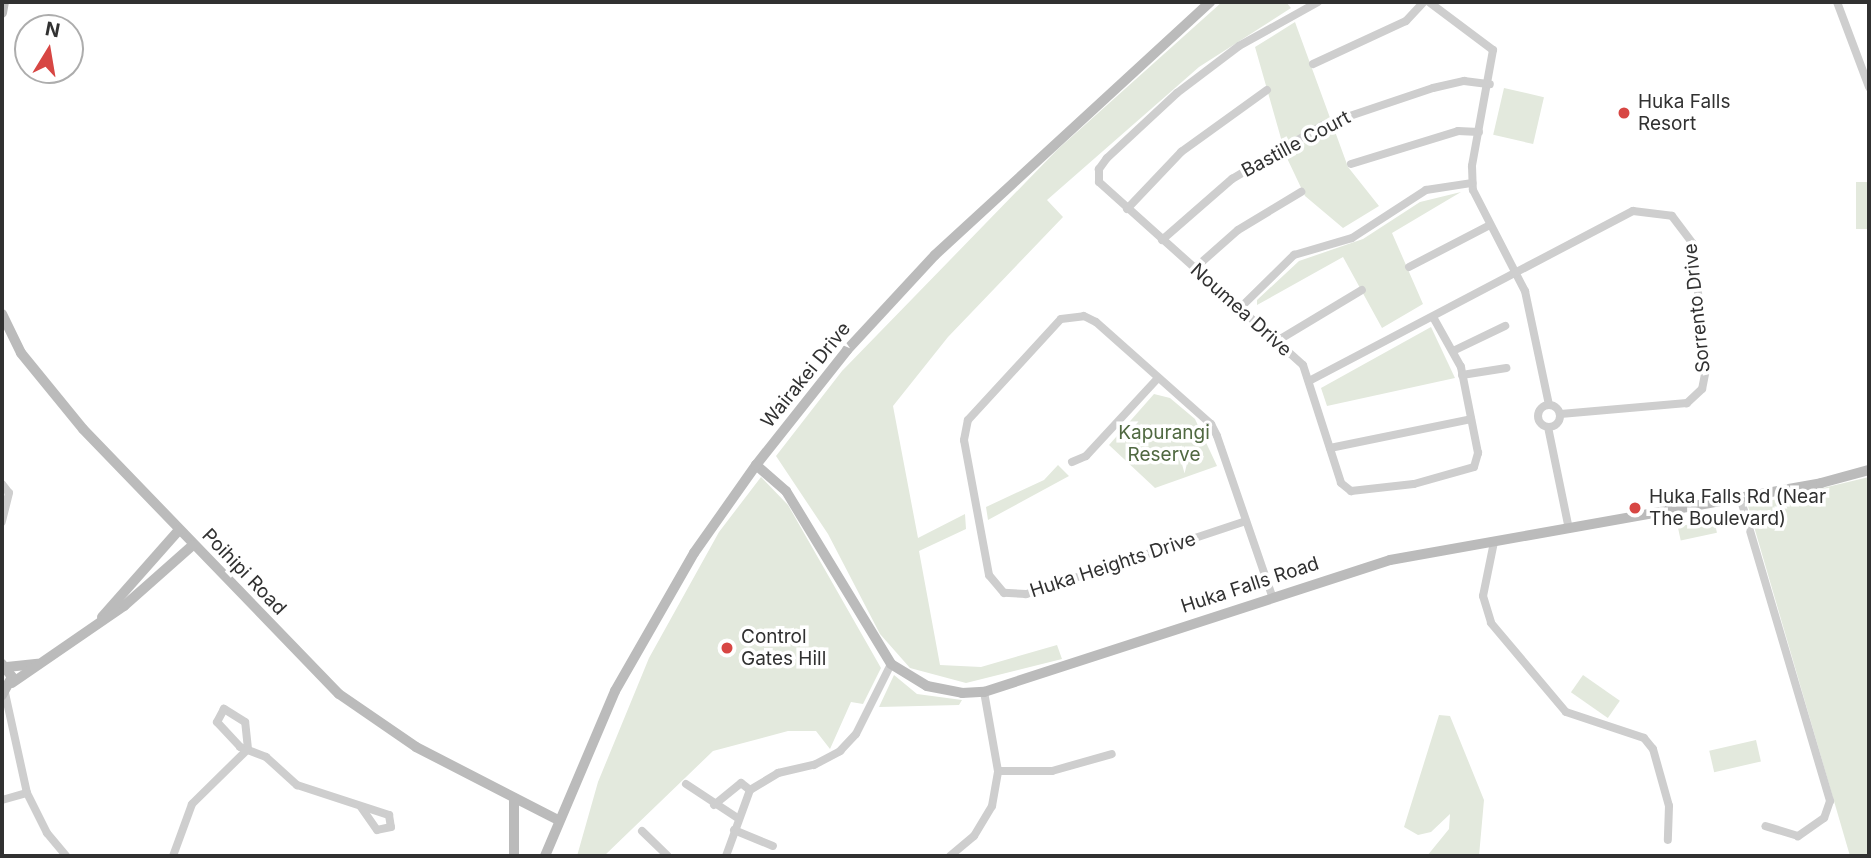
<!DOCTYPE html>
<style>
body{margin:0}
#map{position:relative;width:1871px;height:858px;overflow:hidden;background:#fff;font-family:Inter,sans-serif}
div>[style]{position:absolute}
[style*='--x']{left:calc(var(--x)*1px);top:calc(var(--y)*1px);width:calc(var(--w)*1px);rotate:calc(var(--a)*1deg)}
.green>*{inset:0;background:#e3e9dd;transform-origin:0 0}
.street>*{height:8px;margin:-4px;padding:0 4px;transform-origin:4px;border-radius:4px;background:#cecece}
.street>.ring{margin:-4px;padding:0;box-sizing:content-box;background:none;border:8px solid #cecece;border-radius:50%}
.secondary>*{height:10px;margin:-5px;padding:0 5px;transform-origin:5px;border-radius:5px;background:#bbb}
.dots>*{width:19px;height:19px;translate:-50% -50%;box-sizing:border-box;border:4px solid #fff;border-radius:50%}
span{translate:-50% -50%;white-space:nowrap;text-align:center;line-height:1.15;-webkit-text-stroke:7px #fff;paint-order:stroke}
.poi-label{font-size:19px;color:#313131}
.left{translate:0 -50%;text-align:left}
.street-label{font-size:19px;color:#313131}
.park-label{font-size:19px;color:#506941}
.frame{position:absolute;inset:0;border:4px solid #313131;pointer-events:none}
.north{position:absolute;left:14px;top:14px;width:70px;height:70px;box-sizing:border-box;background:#fff;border:2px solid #adadad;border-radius:50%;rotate:11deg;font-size:19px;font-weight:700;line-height:28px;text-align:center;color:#313131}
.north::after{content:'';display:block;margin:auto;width:24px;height:32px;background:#d74643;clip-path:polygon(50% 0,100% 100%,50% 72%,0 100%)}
</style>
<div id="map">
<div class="green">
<div style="clip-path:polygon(1222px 2px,1286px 2px,1291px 8px,1199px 67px,1047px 200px,1063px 217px,948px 337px,893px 406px,918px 538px,965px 514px,966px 529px,919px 551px,940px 665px,981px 667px,1057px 645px,1062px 659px,966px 683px,910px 668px,880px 634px,828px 534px,776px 456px,842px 371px,1058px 149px)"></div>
<div style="clip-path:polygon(1295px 22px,1348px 167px,1379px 206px,1343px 228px,1305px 196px,1286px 156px,1255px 47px)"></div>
<div style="left:1504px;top:88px;width:41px;height:48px;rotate:13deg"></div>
<div style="left:1856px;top:182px;width:13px;height:47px"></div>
<div style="clip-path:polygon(1461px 192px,1392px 233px,1423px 304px,1382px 328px,1343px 257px,1257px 305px,1257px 300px,1299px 261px,1363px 239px,1420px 202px)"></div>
<div style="clip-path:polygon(1431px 327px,1455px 378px,1327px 406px,1321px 388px)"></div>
<div style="clip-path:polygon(1154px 394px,1170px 398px,1195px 419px,1217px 466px,1155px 488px,1109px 445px)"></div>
<div style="clip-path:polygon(1058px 465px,1069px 476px,988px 520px,986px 507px,1044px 480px)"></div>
<div style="clip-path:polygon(761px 477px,788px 505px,881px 668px,863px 704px,851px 702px,830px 749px,816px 731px,788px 731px,713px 751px,604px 856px,577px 856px,598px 782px,649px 658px,719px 532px)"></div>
<div style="clip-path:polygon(1869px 477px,1869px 856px,1850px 856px,1748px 506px)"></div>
<div style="left:1714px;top:519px;width:14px;height:37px;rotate:78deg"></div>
<div style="clip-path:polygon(894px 675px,917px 694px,962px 700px,959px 705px,879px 707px)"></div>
<div style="left:1583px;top:675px;width:45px;height:21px;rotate:35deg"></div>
<div style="clip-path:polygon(1439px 715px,1450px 716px,1484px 800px,1479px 856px,1427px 856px,1449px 829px,1450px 814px,1431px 832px,1418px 835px,1404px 827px)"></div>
<div style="left:1756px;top:740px;width:22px;height:48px;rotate:77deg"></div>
</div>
<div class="street">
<div style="--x:1318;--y:2;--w:90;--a:150.9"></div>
<div style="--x:1239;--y:46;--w:78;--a:142.8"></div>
<div style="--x:1177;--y:93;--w:96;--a:137.1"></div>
<div style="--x:1107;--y:158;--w:14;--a:126"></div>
<div style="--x:1099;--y:169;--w:13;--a:90"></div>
<div style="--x:1099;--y:182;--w:274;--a:41.9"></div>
<div style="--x:1303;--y:365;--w:124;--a:72.1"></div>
<div style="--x:1341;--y:483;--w:13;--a:39"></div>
<div style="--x:1351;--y:491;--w:63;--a:-6.3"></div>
<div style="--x:1414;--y:484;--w:62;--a:-15.8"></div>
<div style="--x:1474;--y:467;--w:15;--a:-74"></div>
<div style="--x:1478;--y:453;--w:88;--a:-101.2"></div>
<div style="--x:1461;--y:367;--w:57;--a:-119.2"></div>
<div style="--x:1429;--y:2;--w:80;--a:36.9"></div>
<div style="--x:1493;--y:50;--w:118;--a:100.3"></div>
<div style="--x:1472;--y:166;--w:24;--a:88"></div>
<div style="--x:1473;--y:190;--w:114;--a:62.8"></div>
<div style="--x:1525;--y:291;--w:116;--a:78.1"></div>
<div style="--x:1837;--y:2;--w:91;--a:69.4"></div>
<div style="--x:1313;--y:64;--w:102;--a:-24.8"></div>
<div style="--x:1406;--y:21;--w:26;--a:-47"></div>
<div style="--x:1351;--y:164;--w:112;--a:-17.1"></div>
<div style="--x:1458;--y:131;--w:21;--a:3"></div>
<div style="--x:1127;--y:209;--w:79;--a:-46.5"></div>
<div style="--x:1181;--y:152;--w:106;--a:-35.8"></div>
<div style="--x:1162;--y:240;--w:93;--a:-41.1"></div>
<div style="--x:1232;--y:179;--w:106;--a:-30.7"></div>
<div style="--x:1323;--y:125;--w:116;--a:-18.6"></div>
<div style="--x:1433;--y:88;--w:32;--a:-13"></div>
<div style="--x:1464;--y:81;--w:26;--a:7"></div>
<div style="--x:1409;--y:267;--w:89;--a:-27.4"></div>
<div style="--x:1195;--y:268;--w:57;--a:-41.5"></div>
<div style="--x:1238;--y:230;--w:74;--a:-31.1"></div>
<div style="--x:1240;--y:308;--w:76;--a:-44.5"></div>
<div style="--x:1294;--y:255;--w:60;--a:-16.3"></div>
<div style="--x:1352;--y:238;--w:88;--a:-33"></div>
<div style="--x:1426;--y:190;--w:47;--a:-8.7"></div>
<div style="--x:1277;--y:341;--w:99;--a:-31"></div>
<div style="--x:1453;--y:351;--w:58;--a:-25.7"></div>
<div style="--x:1462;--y:375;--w:45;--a:-9"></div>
<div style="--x:1309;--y:381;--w:366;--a:-27.7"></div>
<div style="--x:1633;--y:211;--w:39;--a:7"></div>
<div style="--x:1672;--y:216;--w:35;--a:53"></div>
<div style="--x:1693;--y:244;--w:126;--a:84.1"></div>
<div style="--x:1706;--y:369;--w:20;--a:101"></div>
<div style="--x:1702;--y:389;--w:21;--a:137"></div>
<div style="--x:1687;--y:403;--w:127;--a:175"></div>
<div class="ring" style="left:1538px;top:405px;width:14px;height:14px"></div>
<div style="--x:1548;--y:427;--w:104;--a:78.4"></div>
<div style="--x:1330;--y:448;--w:144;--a:-11.6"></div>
<div style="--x:1072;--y:462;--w:15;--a:-23"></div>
<div style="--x:1086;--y:456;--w:106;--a:-47.3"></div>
<div style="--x:2;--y:484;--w:11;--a:52"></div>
<div style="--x:9;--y:493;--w:30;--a:104"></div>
<div style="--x:1740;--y:497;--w:317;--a:73.5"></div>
<div style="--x:1830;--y:801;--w:18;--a:109"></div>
<div style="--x:1824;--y:818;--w:32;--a:145"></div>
<div style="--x:1798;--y:836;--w:34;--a:-163"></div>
<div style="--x:1246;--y:521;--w:232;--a:161.6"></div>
<div style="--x:1026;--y:594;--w:22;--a:-177"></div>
<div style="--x:1004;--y:593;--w:23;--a:-130"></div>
<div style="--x:989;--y:575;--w:137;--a:-100.5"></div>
<div style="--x:964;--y:440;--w:20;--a:-79"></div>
<div style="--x:968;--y:420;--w:137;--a:-47.4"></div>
<div style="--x:1061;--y:319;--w:23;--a:-7"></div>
<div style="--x:1084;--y:316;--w:13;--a:27"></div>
<div style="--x:1096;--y:322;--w:154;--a:41.6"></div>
<div style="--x:1211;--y:424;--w:13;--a:63"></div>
<div style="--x:1217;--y:436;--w:169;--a:71"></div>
<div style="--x:1494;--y:542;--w:55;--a:101.5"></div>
<div style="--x:1483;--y:596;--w:28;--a:73"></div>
<div style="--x:1491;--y:623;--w:116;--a:49.9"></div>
<div style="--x:1566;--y:712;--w:82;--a:18.4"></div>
<div style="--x:1644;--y:738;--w:14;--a:51"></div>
<div style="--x:1653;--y:749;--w:59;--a:74.3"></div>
<div style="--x:1669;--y:806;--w:34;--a:92"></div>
<div style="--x:5;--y:693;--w:102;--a:77.6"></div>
<div style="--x:27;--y:793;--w:45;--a:63.4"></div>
<div style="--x:47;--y:833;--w:30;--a:50"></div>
<div style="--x:248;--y:749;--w:27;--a:-96"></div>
<div style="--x:245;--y:722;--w:25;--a:-148"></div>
<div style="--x:224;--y:709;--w:15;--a:118"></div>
<div style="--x:217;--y:722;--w:34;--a:47"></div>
<div style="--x:240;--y:747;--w:28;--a:21"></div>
<div style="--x:266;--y:757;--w:42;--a:42.1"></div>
<div style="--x:297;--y:785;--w:97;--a:18.1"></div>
<div style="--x:389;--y:815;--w:12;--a:81"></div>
<div style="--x:391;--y:827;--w:14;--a:168"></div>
<div style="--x:377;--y:830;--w:28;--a:-125"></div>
<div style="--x:998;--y:771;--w:54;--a:0"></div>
<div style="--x:1052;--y:771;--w:62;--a:-15.8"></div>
<div style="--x:686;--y:784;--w:60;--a:33.4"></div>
<div style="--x:2;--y:800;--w:26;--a:-16"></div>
<div style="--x:714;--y:805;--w:35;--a:-39"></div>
<div style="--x:741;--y:783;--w:11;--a:38"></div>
<div style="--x:734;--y:830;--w:42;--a:22.3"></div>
<div style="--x:642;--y:831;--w:36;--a:44"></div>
<div style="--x:173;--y:856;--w:55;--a:-69.9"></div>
<div style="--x:192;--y:804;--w:78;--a:-44.5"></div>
<div style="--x:726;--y:856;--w:70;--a:-70"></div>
<div style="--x:750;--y:790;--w:33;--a:-31"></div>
<div style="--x:778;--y:773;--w:37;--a:-13"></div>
<div style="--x:814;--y:765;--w:30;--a:-28"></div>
<div style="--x:840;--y:751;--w:23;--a:-47"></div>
<div style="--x:856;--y:734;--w:78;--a:-63.4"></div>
<div style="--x:950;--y:856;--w:31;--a:-40"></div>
<div style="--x:974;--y:836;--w:35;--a:-59"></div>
<div style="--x:992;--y:806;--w:36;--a:-80"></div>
<div style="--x:998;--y:771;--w:80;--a:-100"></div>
</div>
<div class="secondary">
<div style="--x:2;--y:13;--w:11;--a:-80"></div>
<div style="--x:2;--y:314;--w:43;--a:64"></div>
<div style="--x:21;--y:353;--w:98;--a:50.8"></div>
<div style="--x:83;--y:429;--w:368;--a:46"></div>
<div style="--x:339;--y:694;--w:93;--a:34.5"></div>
<div style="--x:416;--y:747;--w:160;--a:27.2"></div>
<div style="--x:756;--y:465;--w:40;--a:41"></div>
<div style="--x:786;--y:491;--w:202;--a:58.7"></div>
<div style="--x:891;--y:664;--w:42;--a:31.4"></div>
<div style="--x:927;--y:686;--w:36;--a:11"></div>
<div style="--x:962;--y:693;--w:22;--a:-3"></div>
<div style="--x:984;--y:692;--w:427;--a:-18"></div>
<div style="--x:1390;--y:560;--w:438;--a:-10.1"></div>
<div style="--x:1821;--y:483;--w:50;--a:-15.2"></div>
<div style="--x:102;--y:617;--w:116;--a:-48.5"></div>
<div style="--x:2;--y:664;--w:16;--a:52"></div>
<div style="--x:12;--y:677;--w:21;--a:119"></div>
<div style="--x:7;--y:667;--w:31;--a:-6"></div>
<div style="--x:12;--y:683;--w:136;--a:-34.5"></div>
<div style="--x:124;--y:606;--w:92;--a:-41.5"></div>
<div style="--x:514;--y:798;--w:58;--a:90"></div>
<div style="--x:545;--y:856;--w:179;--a:-67"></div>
<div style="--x:615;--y:691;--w:159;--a:-60.2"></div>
<div style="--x:694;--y:553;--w:108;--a:-54.8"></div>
<div style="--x:756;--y:465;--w:147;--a:-51.6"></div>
<div style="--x:847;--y:350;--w:129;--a:-47.2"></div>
<div style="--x:935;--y:255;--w:374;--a:-42.6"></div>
</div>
<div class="dots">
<div style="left:1624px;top:113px;background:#d74643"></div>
<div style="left:1635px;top:508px;background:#d74643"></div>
<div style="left:727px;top:648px;background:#d74643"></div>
</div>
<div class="poi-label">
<span class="left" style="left:1638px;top:113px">Huka Falls<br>Resort</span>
<span class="left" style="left:1649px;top:508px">Huka Falls Rd (Near<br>The Boulevard)</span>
<span class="left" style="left:741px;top:648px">Control<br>Gates Hill</span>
</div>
<div class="street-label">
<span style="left:1296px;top:144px;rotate:-28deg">Bastille Court</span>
<span style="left:1697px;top:308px;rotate:-96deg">Sorrento Drive</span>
<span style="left:1241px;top:310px;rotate:42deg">Noumea Drive</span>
<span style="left:806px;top:375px;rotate:-51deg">Wairakei Drive</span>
<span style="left:1113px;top:565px;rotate:-18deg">Huka Heights Drive</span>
<span style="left:244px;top:572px;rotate:46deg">Poihipi Road</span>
<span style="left:1250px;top:585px;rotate:-18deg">Huka Falls Road</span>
</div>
<div class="park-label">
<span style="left:1164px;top:444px">Kapurangi<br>Reserve</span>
</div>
<div class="frame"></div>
<div class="north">N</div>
</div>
